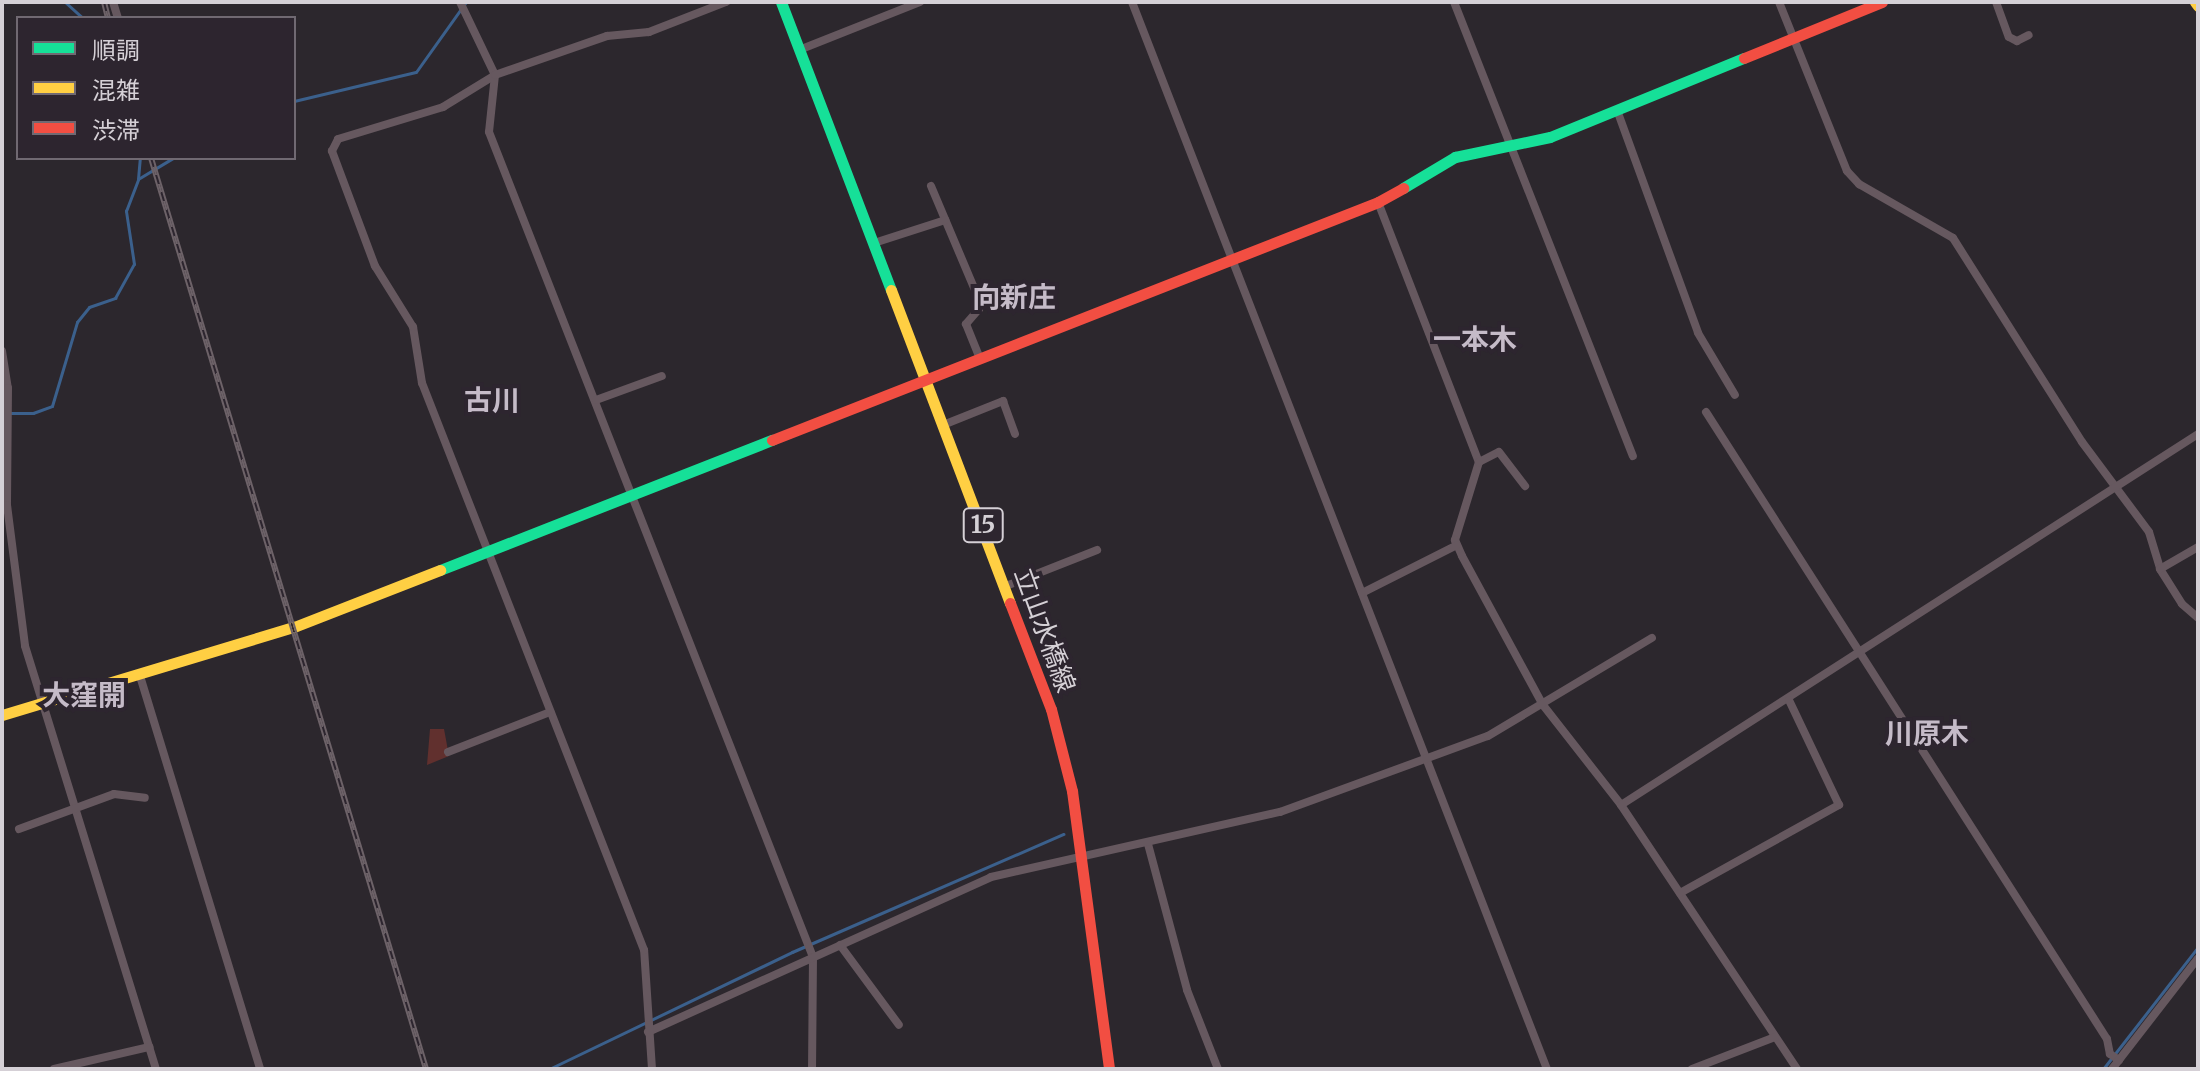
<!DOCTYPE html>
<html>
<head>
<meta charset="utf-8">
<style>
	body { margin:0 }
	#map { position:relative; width:2200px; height:1071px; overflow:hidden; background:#2c272d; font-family:Merriweather,"Noto Sans JP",serif }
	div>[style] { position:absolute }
	.green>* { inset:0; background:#61302e }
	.stream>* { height:3px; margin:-1.5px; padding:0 1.5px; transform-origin:1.5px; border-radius:1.5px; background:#3b608c }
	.street>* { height:8px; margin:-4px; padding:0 4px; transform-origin:4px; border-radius:4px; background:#66585f }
	.fast>* { height:11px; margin:-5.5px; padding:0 5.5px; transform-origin:5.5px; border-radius:5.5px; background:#16e098 }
	.slow>* { height:11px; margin:-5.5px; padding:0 5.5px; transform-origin:5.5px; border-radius:5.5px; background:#ffcf43 }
	.jam>* { height:11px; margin:-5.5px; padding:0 5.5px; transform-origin:5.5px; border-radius:5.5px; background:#f24e42 }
	.rail>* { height:6px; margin-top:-3px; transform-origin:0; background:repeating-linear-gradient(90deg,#2d252f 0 9px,#6d6268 0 18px); box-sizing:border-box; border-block:2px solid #6d6268 }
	span { translate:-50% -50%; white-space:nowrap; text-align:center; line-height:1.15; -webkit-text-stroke:8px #2d252f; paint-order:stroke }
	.shield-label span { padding:2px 6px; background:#2d252f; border:2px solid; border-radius:6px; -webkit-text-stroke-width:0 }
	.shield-label { font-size:24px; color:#d5d0d6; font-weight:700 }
	.street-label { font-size:26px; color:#d5d0d6 }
	.neighbourhood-label { font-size:28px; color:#c5bbc8; font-weight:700 }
	.frame { position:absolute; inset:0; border:4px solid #d5d0d6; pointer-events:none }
	.legend { position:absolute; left:16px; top:16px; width:280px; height:144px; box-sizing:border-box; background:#2d252f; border:2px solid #706972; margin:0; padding:10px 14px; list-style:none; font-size:24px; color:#d5d0d6 }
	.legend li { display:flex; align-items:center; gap:16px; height:40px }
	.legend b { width:40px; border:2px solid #706972 }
</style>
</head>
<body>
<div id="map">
	<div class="green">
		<div style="clip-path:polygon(430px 729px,444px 729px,449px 756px,427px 765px)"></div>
	</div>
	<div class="stream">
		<div style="left:65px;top:2px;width:24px;rotate:42deg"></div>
		<div style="left:294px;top:101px;width:125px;rotate:-13.4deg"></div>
		<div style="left:416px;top:72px;width:86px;rotate:-54.5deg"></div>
		<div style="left:138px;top:179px;width:21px;rotate:-85deg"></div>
		<div style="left:2px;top:413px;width:31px"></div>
		<div style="left:33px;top:413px;width:20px;rotate:-20deg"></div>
		<div style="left:52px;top:406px;width:88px;rotate:-73.4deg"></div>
		<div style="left:77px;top:322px;width:19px;rotate:-51deg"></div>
		<div style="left:89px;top:307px;width:28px;rotate:-19deg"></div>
		<div style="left:115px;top:298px;width:39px;rotate:-61deg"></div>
		<div style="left:134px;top:264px;width:54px;rotate:-98.6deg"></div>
		<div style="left:126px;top:211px;width:34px;rotate:-69deg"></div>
		<div style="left:138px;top:179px;width:41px;rotate:-31deg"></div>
		<div style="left:549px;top:1069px;width:270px;rotate:-25.7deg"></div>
		<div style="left:792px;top:952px;width:296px;rotate:-23.5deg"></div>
		<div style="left:2103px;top:1069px;width:155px;rotate:-52.1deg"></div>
	</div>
	<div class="street">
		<div style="left:113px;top:2px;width:17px;rotate:73deg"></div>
		<div style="left:460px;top:2px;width:81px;rotate:64.4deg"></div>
		<div style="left:495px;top:75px;width:57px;rotate:96deg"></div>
		<div style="left:489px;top:132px;width:886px;rotate:68.56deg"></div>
		<div style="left:813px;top:957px;width:112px;rotate:90.5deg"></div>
		<div style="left:1132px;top:2px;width:1145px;rotate:68.75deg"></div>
		<div style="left:1454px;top:2px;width:488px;rotate:68.5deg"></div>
		<div style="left:1779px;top:2px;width:182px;rotate:68.1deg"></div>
		<div style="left:1847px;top:171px;width:18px;rotate:47deg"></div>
		<div style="left:1859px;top:184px;width:108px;rotate:29.9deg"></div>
		<div style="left:1953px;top:238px;width:241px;rotate:57.7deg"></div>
		<div style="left:2082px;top:442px;width:112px;rotate:53.3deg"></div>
		<div style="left:2149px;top:532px;width:39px;rotate:73deg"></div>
		<div style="left:2160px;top:569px;width:41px;rotate:57.8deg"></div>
		<div style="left:2182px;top:604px;width:21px;rotate:41deg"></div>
		<div style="left:1996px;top:2px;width:37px;rotate:70deg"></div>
		<div style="left:2009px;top:37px;width:9px;rotate:27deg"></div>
		<div style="left:2017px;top:41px;width:13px;rotate:-27deg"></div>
		<div style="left:799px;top:50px;width:130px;rotate:-21.6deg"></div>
		<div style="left:1617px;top:110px;width:237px;rotate:70deg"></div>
		<div style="left:1698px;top:333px;width:72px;rotate:59.2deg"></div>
		<div style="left:931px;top:186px;width:121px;rotate:67.1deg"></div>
		<div style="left:978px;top:297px;width:12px;rotate:85deg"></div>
		<div style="left:979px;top:309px;width:20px;rotate:131deg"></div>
		<div style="left:966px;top:324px;width:38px;rotate:68deg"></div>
		<div style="left:1378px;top:202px;width:279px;rotate:68.8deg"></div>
		<div style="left:1479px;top:462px;width:82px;rotate:107.1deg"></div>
		<div style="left:1455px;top:540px;width:17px;rotate:66deg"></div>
		<div style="left:1462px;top:556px;width:170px;rotate:61.5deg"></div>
		<div style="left:1543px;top:705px;width:127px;rotate:52deg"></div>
		<div style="left:1621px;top:805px;width:317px;rotate:56.3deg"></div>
		<div style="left:874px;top:243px;width:75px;rotate:-17.9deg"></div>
		<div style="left:2px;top:351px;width:37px;rotate:81deg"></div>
		<div style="left:8px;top:388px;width:117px;rotate:90.5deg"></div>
		<div style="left:7px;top:505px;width:142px;rotate:82.7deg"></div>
		<div style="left:25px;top:646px;width:443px;rotate:72.8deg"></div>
		<div style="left:596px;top:400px;width:70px;rotate:-20deg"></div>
		<div style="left:1706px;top:412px;width:744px;rotate:57.4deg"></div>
		<div style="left:2107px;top:1039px;width:15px;rotate:79deg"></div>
		<div style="left:2110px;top:1054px;width:11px;rotate:34deg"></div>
		<div style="left:943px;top:425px;width:65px;rotate:-21.8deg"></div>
		<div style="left:1003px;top:401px;width:35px;rotate:70deg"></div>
		<div style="left:1479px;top:462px;width:22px;rotate:-27deg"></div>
		<div style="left:1499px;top:452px;width:43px;rotate:52.6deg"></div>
		<div style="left:2160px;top:569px;width:44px;rotate:-30.1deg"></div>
		<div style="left:1006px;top:586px;width:98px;rotate:-21.6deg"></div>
		<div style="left:1362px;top:593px;width:106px;rotate:-26.8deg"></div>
		<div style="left:140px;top:676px;width:411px;rotate:73deg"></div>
		<div style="left:448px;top:752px;width:110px;rotate:-21.4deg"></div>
		<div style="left:1621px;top:805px;width:686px;rotate:-32.74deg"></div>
		<div style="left:19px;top:829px;width:101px;rotate:-20.2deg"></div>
		<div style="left:114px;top:794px;width:31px;rotate:7deg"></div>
		<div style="left:1148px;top:844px;width:151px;rotate:75deg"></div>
		<div style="left:1187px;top:990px;width:85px;rotate:68.6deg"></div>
		<div style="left:1680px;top:893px;width:182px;rotate:-29deg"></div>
		<div style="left:1839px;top:805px;width:116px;rotate:-115.5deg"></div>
		<div style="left:840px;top:945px;width:99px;rotate:53.6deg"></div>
		<div style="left:648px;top:1032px;width:376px;rotate:-24.3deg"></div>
		<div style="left:991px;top:877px;width:296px;rotate:-12.7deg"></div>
		<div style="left:1280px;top:812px;width:221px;rotate:-20.1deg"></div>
		<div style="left:1488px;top:736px;width:191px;rotate:-30.9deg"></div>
		<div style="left:54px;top:1069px;width:98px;rotate:-13deg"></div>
		<div style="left:652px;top:1069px;width:119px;rotate:-93.8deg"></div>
		<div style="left:644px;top:950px;width:609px;rotate:-111.38deg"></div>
		<div style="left:422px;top:383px;width:57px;rotate:-99.1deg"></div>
		<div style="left:413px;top:327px;width:72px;rotate:-121.9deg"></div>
		<div style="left:375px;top:266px;width:123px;rotate:-110.5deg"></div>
		<div style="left:332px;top:151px;width:13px;rotate:-63deg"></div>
		<div style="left:338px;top:139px;width:110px;rotate:-16.9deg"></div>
		<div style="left:443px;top:107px;width:61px;rotate:-31.6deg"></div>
		<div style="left:495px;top:75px;width:119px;rotate:-19.2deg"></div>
		<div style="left:607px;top:36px;width:42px;rotate:-5.4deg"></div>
		<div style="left:649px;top:32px;width:83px;rotate:-21.3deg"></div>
		<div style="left:1692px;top:1069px;width:89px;rotate:-21.1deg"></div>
		<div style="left:2112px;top:1069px;width:140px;rotate:-52.2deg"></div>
	</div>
	<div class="fast">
		<div style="left:781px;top:2px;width:308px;rotate:69.1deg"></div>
		<div style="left:1403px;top:188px;width:61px;rotate:-30.8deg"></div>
		<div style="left:1455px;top:157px;width:97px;rotate:-11.9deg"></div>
		<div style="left:1550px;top:137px;width:209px;rotate:-22.2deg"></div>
		<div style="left:440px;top:570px;width:357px;rotate:-21.4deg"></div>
	</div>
	<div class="slow">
		<div style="left:2195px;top:2px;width:5px;rotate:53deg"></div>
		<div style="left:891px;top:290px;width:335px;rotate:69.2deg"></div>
		<div style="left:2px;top:715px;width:305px;rotate:-16.8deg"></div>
		<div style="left:294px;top:627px;width:157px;rotate:-21.3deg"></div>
	</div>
	<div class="jam">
		<div style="left:1744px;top:58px;width:149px;rotate:-22.1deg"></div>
		<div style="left:772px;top:440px;width:651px;rotate:-21.44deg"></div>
		<div style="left:1378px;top:202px;width:29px;rotate:-29deg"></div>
		<div style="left:1010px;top:603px;width:114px;rotate:68.9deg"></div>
		<div style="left:1051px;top:709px;width:85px;rotate:75.6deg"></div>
		<div style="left:1072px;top:791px;width:280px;rotate:82.4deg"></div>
	</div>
	<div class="rail">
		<div style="left:104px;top:2px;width:16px;rotate:76deg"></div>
		<div style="left:151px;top:158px;width:952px;rotate:73.2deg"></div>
	</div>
	<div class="shield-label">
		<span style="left:983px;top:525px">15</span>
	</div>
	<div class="street-label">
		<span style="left:1045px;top:630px;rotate:70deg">立山水橋線</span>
	</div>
	<div class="neighbourhood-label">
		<span style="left:1014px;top:297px">向新庄</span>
		<span style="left:1475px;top:339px">一本木</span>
		<span style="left:492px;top:400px">古川</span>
		<span style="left:84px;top:695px">大窪開</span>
		<span style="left:1927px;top:733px">川原木</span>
	</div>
	<div class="frame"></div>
	<ul class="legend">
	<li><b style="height:10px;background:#16e098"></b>順調</li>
	<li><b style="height:10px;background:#ffcf43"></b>混雑</li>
	<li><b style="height:10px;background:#f24e42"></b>渋滞</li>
	</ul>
</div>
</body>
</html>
